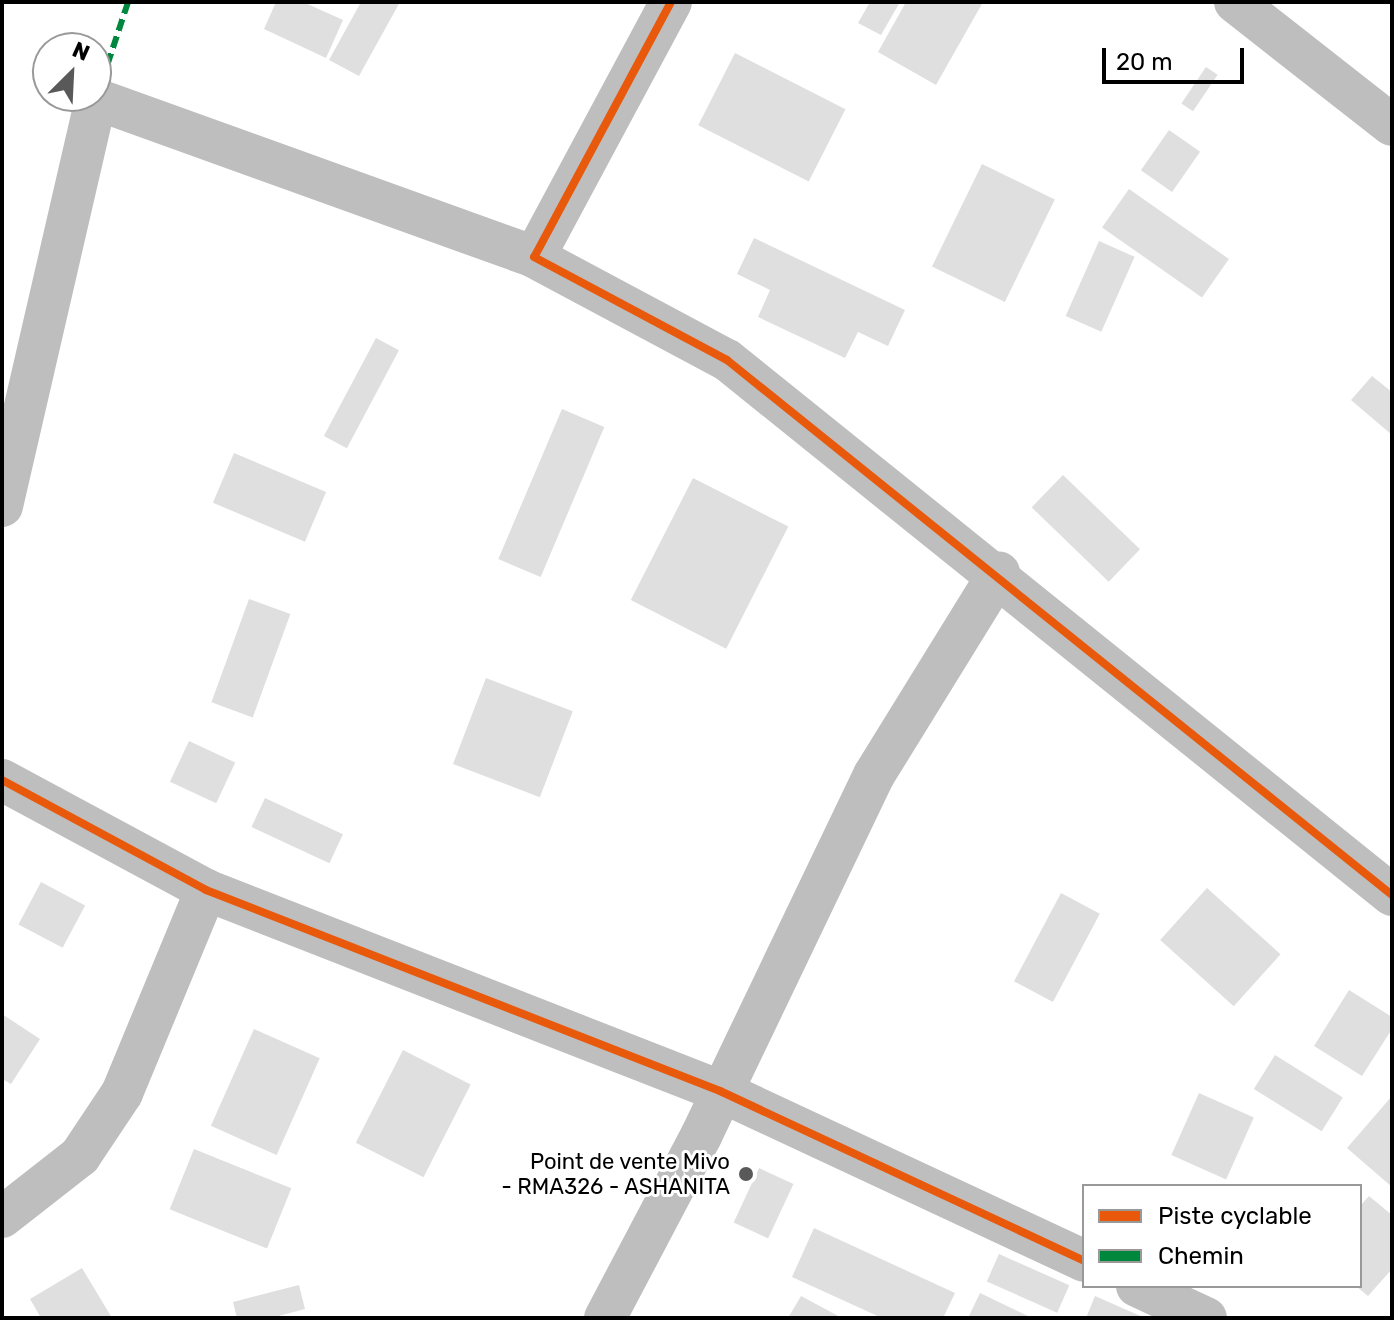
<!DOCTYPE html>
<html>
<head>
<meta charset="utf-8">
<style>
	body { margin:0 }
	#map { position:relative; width:1394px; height:1320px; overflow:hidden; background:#fff; font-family:Rubik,sans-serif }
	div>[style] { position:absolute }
	.building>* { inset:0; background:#dfdfdf; transform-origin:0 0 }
	.street>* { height:42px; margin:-21px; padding:0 21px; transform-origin:21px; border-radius:21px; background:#bebebe }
	.quiet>* { height:6px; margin-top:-3px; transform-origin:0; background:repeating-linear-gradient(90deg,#00873e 0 12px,transparent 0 18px) }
	.cycleway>* { height:8px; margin:-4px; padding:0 4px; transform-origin:4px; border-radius:4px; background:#e8590c }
	.dots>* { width:22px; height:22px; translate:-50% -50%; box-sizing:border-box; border:4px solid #fff; border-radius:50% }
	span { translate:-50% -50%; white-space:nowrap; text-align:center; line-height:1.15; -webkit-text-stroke:6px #fff; paint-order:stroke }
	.poi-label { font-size:22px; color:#000 }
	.right { translate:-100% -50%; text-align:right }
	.frame { position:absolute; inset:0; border:4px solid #000; pointer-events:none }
	.legend { position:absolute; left:1082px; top:1184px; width:280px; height:104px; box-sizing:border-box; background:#fff; border:2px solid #999; margin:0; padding:10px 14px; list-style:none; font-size:24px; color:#000 }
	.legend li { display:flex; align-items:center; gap:16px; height:40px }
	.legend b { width:40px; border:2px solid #999 }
	.north { position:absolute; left:32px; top:32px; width:80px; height:80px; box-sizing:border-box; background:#fff; border:2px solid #999; border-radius:50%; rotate:24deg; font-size:22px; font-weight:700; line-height:32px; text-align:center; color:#000 }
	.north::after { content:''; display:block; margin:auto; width:28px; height:36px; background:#595959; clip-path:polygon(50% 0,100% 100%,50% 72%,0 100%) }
	.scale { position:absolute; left:1102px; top:48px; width:142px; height:36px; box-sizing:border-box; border:4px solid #000; border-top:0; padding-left:10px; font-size:24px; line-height:28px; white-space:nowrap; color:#000; -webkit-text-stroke:6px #fff; paint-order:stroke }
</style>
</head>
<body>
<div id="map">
	<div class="building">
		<div style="clip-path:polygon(276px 2px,303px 2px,343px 20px,326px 58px,264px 29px)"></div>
		<div style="clip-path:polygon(361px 2px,400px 2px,359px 76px,329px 60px)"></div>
		<div style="clip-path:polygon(870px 2px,900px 2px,881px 35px,858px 23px)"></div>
		<div style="clip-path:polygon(906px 2px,983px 2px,936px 85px,878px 52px)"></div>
		<div style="left:735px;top:53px;width:124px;height:81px;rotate:27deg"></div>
		<div style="left:1206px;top:67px;width:14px;height:44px;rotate:34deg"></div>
		<div style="left:1169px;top:130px;width:38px;height:49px;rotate:35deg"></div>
		<div style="left:982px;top:164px;width:81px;height:114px;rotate:26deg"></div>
		<div style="left:1129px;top:189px;width:122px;height:47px;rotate:35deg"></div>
		<div style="clip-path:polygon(754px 238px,905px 310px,888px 346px,858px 332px,845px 358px,758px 317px,770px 290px,737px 274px)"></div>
		<div style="left:1099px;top:241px;width:39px;height:82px;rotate:24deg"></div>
		<div style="left:376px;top:338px;width:26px;height:111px;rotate:28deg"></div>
		<div style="clip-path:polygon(1372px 376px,1392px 392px,1392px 435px,1351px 400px)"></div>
		<div style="left:562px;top:409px;width:46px;height:163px;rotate:23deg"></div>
		<div style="left:234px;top:453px;width:100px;height:54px;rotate:23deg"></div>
		<div style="left:1063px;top:475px;width:107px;height:45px;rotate:44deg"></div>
		<div style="left:693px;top:478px;width:107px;height:137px;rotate:27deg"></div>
		<div style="left:249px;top:599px;width:44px;height:110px;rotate:20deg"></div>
		<div style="left:486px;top:678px;width:93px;height:92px;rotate:21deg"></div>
		<div style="left:189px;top:741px;width:51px;height:45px;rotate:25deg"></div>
		<div style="left:265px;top:798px;width:86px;height:32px;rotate:25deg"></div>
		<div style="left:41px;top:882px;width:50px;height:48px;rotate:28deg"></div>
		<div style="left:1207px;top:888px;width:99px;height:70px;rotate:42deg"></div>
		<div style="left:1061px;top:893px;width:44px;height:100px;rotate:28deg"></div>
		<div style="clip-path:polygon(1349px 990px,1392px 1017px,1392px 1029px,1362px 1076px,1314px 1046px)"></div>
		<div style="clip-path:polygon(2px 1014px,40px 1039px,11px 1084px,2px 1079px)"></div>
		<div style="left:254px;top:1029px;width:72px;height:106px;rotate:24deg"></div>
		<div style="left:403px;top:1050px;width:76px;height:104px;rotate:27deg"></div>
		<div style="left:1275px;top:1055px;width:80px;height:40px;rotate:32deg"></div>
		<div style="left:1199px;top:1093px;width:60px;height:68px;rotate:24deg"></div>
		<div style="clip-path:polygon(1392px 1096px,1392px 1187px,1347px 1148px)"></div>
		<div style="left:194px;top:1149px;width:105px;height:65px;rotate:22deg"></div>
		<div style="left:759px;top:1168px;width:38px;height:60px;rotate:25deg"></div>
		<div style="clip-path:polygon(1369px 1196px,1392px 1215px,1392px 1269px,1368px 1296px,1356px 1286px,1360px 1286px,1360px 1206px)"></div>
		<div style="clip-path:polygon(814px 1228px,955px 1293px,943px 1318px,882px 1318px,792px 1277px)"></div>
		<div style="left:999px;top:1254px;width:77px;height:30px;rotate:24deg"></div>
		<div style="clip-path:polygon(82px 1268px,112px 1318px,41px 1318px,30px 1299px)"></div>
		<div style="clip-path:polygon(299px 1285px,305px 1309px,271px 1318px,237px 1318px,233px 1302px)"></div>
		<div style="clip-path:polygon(980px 1293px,1032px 1318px,968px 1318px)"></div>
		<div style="clip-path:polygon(801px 1296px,842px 1318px,788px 1318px)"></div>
		<div style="clip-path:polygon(1095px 1296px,1145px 1318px,1086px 1318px)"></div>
	</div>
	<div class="street">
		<div style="left:671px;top:2px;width:289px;rotate:118.2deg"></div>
		<div style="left:534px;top:257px;width:219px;rotate:28.1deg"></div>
		<div style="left:727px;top:360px;width:853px;rotate:38.82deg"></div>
		<div style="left:1235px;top:2px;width:199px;rotate:38.1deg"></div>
		<div style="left:2px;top:506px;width:418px;rotate:-77deg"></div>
		<div style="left:96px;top:99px;width:466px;rotate:19.8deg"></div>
		<div style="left:2px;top:780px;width:232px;rotate:28.3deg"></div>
		<div style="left:206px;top:890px;width:552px;rotate:21.36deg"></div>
		<div style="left:720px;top:1091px;width:402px;rotate:25deg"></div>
		<div style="left:2px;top:1217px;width:99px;rotate:-38deg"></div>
		<div style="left:80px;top:1156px;width:76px;rotate:-56.3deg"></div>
		<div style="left:122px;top:1093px;width:220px;rotate:-67.5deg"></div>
		<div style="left:1137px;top:1286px;width:76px;rotate:24.9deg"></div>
		<div style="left:605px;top:1318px;width:206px;rotate:-62.2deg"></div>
		<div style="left:701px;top:1136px;width:400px;rotate:-64.4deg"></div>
		<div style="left:874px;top:775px;width:238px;rotate:-58.3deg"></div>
	</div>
	<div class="quiet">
		<div style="left:96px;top:99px;width:102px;rotate:-71.7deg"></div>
	</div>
	<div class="cycleway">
		<div style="left:671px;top:2px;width:289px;rotate:118.2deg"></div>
		<div style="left:534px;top:257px;width:219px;rotate:28.1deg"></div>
		<div style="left:727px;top:360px;width:853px;rotate:38.82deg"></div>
		<div style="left:2px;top:780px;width:232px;rotate:28.3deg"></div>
		<div style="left:206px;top:890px;width:552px;rotate:21.36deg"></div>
		<div style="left:720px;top:1091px;width:402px;rotate:25deg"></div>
	</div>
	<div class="dots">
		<div style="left:746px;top:1174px;background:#595959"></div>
	</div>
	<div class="poi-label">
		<span class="right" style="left:730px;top:1174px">Point de vente Mivo<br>- RMA326 - ASHANITA</span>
	</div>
	<div class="frame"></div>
	<ul class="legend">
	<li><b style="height:10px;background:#e8590c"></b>Piste cyclable</li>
	<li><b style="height:10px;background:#00873e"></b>Chemin</li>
	</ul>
	<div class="north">N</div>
	<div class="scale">20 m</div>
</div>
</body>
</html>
